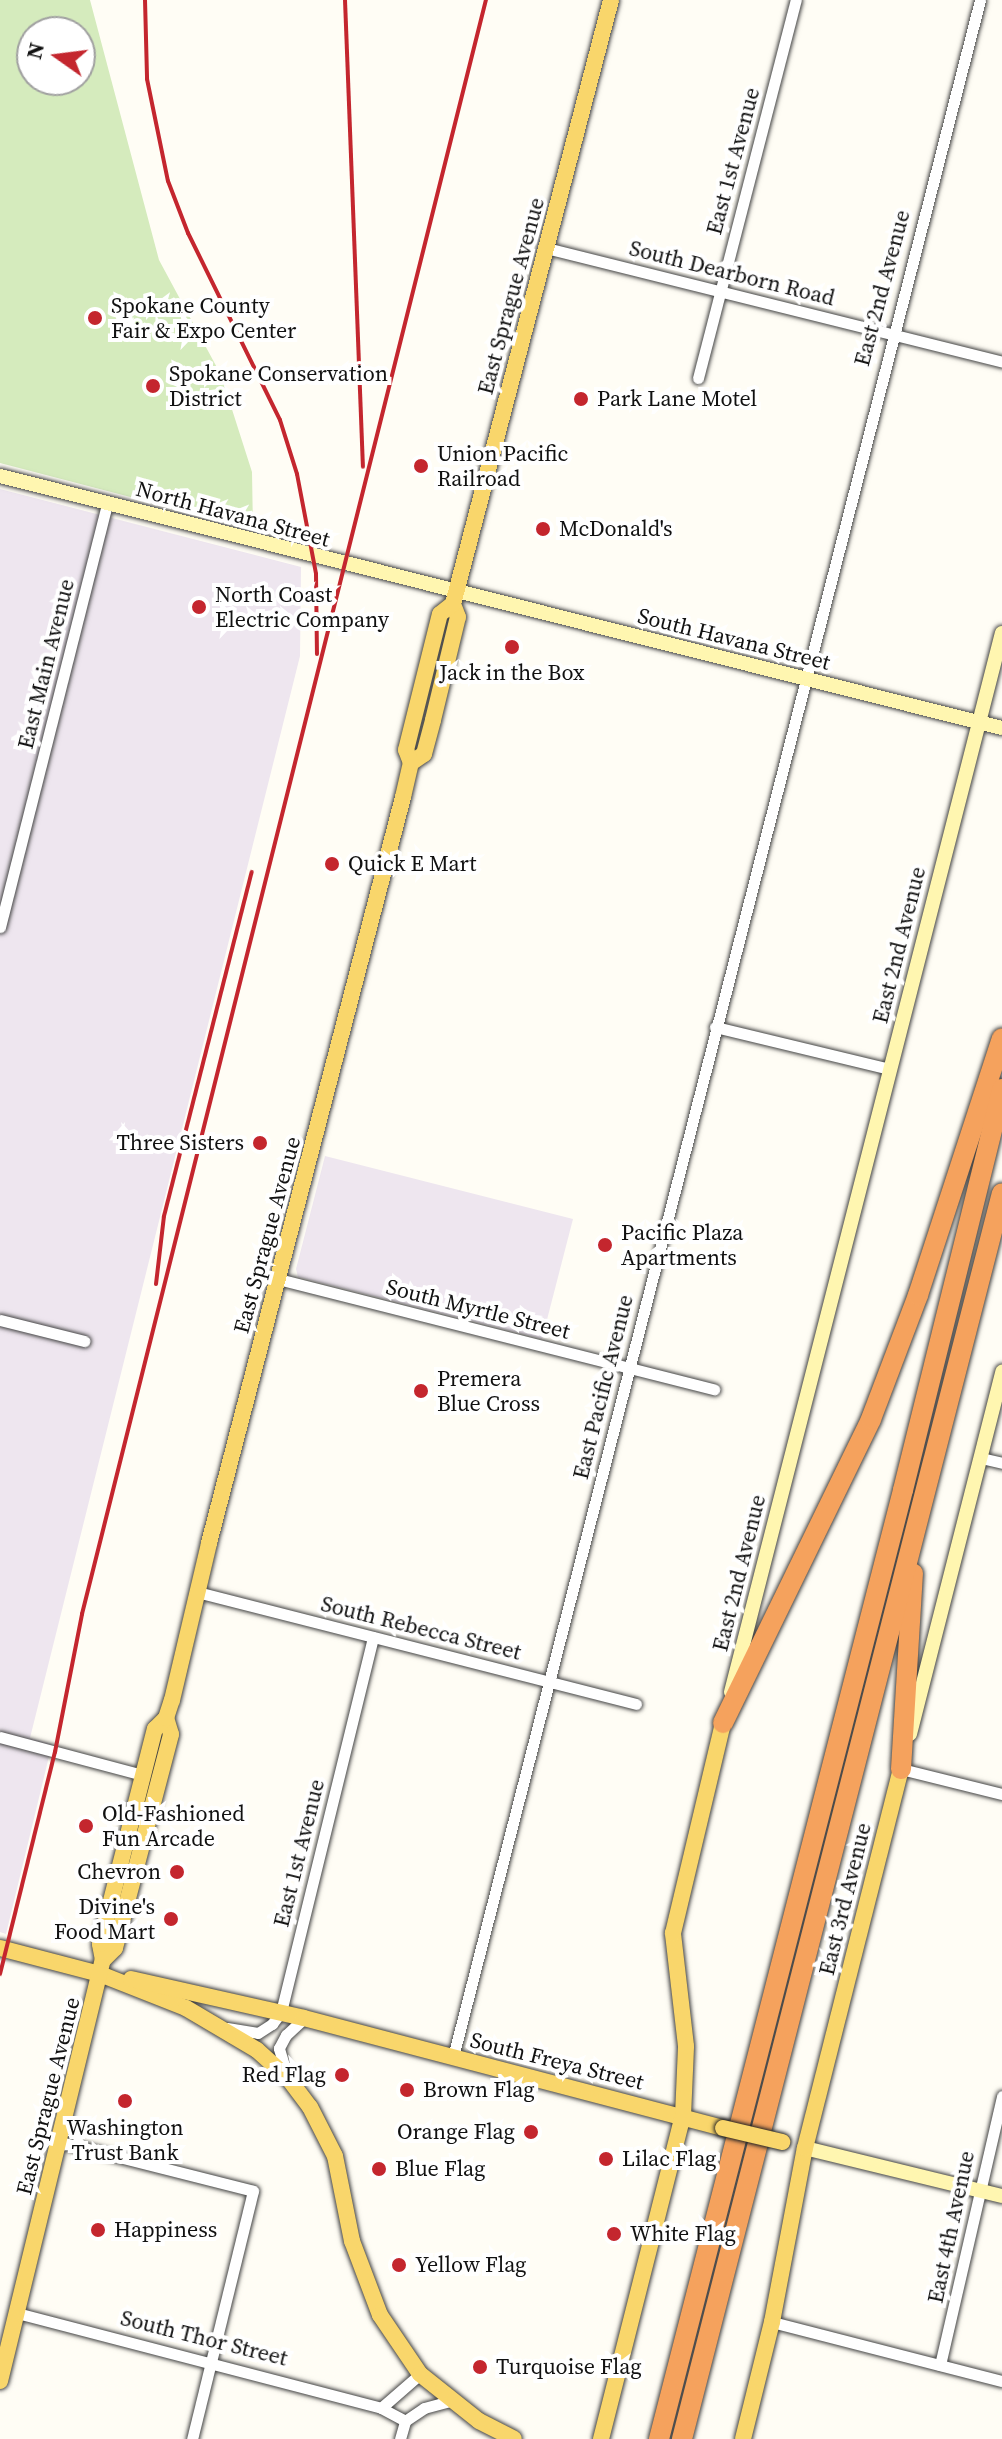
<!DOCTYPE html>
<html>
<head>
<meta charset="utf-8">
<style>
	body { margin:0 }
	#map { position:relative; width:1002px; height:2439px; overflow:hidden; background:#fffdf5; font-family:"Source Serif 4",serif }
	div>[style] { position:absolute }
	.industrial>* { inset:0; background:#eee6ef }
	.green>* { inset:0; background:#d5ebbd }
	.roads { filter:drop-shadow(0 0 2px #444) drop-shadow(0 0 2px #444) }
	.street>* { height:11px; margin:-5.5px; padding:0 5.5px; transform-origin:5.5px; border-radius:5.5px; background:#fff }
	.secondary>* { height:14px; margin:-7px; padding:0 7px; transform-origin:7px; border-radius:7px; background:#fff6b0 }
	.primary>* { height:16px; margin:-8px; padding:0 8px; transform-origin:8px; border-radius:8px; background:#f9d66b }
	.highway>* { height:20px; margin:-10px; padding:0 10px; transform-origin:10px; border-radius:10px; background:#f5a25d }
	.rail>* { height:4px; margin:-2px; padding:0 2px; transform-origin:2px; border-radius:2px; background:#c4262e }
	.bridges { filter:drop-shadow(0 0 2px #222) drop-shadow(0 0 2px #222) }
	.primary-bridge>* { height:16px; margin:-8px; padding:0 8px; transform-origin:8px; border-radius:8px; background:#f9d66b }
	.dots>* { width:22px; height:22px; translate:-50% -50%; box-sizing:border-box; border:4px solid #fff; border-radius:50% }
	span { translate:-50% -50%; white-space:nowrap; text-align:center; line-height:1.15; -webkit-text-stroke:8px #fff; paint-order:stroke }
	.street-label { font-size:22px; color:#111 }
	.poi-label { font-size:22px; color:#111 }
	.left { translate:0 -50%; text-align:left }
	.right { translate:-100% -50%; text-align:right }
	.north { position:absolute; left:16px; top:16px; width:80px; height:80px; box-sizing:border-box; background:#fff; border:2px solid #a0a0a0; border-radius:50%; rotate:284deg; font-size:22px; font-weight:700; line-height:32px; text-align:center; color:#111 }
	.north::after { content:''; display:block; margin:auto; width:28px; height:36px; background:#c4262e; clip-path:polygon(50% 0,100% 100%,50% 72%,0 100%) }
</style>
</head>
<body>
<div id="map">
	<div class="industrial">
		<div style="clip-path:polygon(0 489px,301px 567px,300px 656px,30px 1738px,52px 1744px,6px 1934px,0 1932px)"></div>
		<div style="clip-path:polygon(325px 1156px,573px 1219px,542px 1339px,298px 1277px,296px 1269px)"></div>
	</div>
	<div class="green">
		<div style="clip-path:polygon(evenodd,0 0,90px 0,159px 260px,221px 375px,252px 472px,253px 529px,0 463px,0 0,32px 32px,80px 32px,80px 80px,32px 80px,32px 32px)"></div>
	</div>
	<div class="roads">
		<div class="street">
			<div style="left:546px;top:248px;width:470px;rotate:14deg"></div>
			<div style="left:698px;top:378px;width:390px;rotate:-75.5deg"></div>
			<div style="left:0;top:927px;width:436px;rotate:-75.8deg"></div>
			<div style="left:715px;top:1027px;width:180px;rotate:13.5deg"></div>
			<div style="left:278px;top:1279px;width:450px;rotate:14.2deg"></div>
			<div style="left:0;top:1320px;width:87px;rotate:14deg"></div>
			<div style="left:981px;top:1458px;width:22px;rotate:13deg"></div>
			<div style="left:197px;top:1592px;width:453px;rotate:14.3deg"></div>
			<div style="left:0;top:1737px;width:148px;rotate:14.9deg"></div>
			<div style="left:901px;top:1769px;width:104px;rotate:13.9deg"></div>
			<div style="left:227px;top:2028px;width:31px;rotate:9deg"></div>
			<div style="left:258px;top:2033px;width:17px;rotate:-33deg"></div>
			<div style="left:272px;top:2024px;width:15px;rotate:-53deg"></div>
			<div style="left:281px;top:2012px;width:386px;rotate:-76.2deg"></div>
			<div style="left:453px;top:2057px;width:2123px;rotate:-75.63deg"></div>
			<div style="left:287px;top:2075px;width:28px;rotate:-107deg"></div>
			<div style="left:279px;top:2048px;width:15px;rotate:-62deg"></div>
			<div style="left:286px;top:2035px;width:25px;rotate:-43deg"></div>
			<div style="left:60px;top:2142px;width:199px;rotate:14.2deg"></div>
			<div style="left:253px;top:2191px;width:255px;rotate:103.8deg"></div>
			<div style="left:17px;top:2313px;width:376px;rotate:14.6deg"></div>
			<div style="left:381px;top:2408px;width:27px;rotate:28deg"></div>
			<div style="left:772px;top:2322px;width:237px;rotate:14.4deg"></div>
			<div style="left:940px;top:2365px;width:276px;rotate:-77deg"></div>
			<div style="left:381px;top:2408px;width:52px;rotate:-41.1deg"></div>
			<div style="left:405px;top:2421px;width:23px;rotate:-34deg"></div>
			<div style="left:424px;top:2408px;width:28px;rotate:-15deg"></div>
			<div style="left:400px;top:2439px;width:19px;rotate:-74deg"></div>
		</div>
		<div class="secondary">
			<div style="left:0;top:476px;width:1033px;rotate:14.12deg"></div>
			<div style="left:731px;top:1692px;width:1093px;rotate:-75.65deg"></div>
			<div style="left:910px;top:1734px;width:374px;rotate:-75.7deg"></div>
			<div style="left:805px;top:2148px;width:203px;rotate:13.7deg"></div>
		</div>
		<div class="primary">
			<div style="left:411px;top:763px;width:16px;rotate:-35deg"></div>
			<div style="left:424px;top:754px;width:35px;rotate:-75deg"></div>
			<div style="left:433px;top:720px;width:106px;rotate:-76.4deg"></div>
			<div style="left:458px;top:617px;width:14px;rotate:-111deg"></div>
			<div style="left:0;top:1948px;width:103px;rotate:14.6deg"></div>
			<div style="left:100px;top:1974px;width:92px;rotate:21.6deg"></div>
			<div style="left:186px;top:2008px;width:82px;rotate:30.6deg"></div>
			<div style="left:257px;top:2050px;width:42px;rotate:42.1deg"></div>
			<div style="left:288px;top:2078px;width:36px;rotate:53deg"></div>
			<div style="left:310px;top:2107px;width:55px;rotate:63deg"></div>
			<div style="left:335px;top:2156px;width:87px;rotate:78.7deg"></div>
			<div style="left:352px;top:2241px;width:79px;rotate:69.3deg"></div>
			<div style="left:380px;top:2315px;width:71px;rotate:55.9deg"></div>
			<div style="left:420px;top:2374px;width:75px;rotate:38.5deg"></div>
			<div style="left:479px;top:2421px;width:39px;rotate:27deg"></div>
			<div style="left:103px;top:1960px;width:17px;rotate:-45deg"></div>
			<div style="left:115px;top:1948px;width:221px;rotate:-75.3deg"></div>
			<div style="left:171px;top:1734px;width:17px;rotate:-107deg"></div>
			<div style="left:131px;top:1979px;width:177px;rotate:12.7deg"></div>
			<div style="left:304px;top:2018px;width:433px;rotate:14.7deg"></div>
			<div style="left:0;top:2381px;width:433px;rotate:-76.3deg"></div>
			<div style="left:103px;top:1960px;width:16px;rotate:-101deg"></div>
			<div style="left:100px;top:1944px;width:222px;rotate:-75.7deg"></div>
			<div style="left:155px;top:1729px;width:16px;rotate:-45deg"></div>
			<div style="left:166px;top:1718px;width:19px;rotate:-72deg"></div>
			<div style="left:172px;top:1700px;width:161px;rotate:-76.7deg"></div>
			<div style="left:209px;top:1543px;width:771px;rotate:-75.42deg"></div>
			<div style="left:403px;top:797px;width:35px;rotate:-77deg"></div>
			<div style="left:411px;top:763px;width:14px;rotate:-111deg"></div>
			<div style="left:406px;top:750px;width:140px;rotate:-76deg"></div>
			<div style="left:440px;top:614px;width:16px;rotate:-38deg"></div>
			<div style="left:453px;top:604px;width:624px;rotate:-75.34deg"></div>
			<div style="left:601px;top:2439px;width:333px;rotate:-75.8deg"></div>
			<div style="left:683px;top:2116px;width:70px;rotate:-87.5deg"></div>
			<div style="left:686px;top:2046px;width:114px;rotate:-96.6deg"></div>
			<div style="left:673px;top:1933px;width:216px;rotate:-76.6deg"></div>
			<div style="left:743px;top:2439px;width:121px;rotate:-76.1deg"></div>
			<div style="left:772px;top:2322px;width:177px;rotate:-79.3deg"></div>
			<div style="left:805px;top:2148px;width:391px;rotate:-75.8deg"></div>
		</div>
		<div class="highway">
			<div style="left:723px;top:1723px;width:338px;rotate:-64deg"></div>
			<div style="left:871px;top:1419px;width:133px;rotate:-69.2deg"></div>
			<div style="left:918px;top:1295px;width:270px;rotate:-71.9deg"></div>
			<div style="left:901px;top:1769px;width:196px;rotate:-86.5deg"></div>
			<div style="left:659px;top:2439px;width:980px;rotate:-75.58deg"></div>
			<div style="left:903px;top:1490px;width:413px;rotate:-76.1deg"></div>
			<div style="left:682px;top:2439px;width:1286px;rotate:-75.6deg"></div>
		</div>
	</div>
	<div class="rail">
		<div style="left:145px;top:0;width:79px;rotate:88.5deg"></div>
		<div style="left:147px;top:79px;width:104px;rotate:78.4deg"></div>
		<div style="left:168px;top:181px;width:56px;rotate:69deg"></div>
		<div style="left:188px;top:233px;width:208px;rotate:63.8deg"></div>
		<div style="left:280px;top:420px;width:57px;rotate:72.5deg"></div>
		<div style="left:297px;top:474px;width:102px;rotate:79.2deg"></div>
		<div style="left:316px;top:574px;width:80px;rotate:89.3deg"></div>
		<div style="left:345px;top:0;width:467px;rotate:87.8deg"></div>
		<div style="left:156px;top:1284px;width:68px;rotate:-83.3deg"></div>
		<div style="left:164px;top:1216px;width:355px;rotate:-75.7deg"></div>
		<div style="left:0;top:1974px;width:229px;rotate:-76.1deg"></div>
		<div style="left:55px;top:1752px;width:141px;rotate:-78.9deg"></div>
		<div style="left:82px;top:1614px;width:1664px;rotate:-75.95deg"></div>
	</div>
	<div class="bridges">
		<div class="primary-bridge">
			<div style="left:723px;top:2128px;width:61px;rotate:13.3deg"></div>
		</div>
	</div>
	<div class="dots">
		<div style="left:95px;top:318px;background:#c4262e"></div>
		<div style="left:153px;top:386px;background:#c4262e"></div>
		<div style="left:581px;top:399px;background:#c4262e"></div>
		<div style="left:421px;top:466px;background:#c4262e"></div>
		<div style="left:543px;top:529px;background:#c4262e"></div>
		<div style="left:199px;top:607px;background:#c4262e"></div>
		<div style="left:512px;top:647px;background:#c4262e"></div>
		<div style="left:332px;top:864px;background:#c4262e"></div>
		<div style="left:260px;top:1143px;background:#c4262e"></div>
		<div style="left:605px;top:1245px;background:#c4262e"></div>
		<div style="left:421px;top:1391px;background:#c4262e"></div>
		<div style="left:86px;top:1826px;background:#c4262e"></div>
		<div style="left:177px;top:1872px;background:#c4262e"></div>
		<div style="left:171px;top:1919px;background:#c4262e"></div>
		<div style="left:342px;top:2075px;background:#c4262e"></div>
		<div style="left:407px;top:2090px;background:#c4262e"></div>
		<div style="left:125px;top:2101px;background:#c4262e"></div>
		<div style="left:531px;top:2132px;background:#c4262e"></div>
		<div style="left:606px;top:2159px;background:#c4262e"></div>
		<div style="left:379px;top:2169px;background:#c4262e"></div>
		<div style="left:98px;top:2230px;background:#c4262e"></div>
		<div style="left:614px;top:2234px;background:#c4262e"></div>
		<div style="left:399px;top:2265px;background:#c4262e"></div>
		<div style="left:480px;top:2367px;background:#c4262e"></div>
	</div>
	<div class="street-label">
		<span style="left:733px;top:161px;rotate:-75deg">East 1st Avenue</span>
		<span style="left:732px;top:273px;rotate:14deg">South Dearborn Road</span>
		<span style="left:882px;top:288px;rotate:-75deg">East 2nd Avenue</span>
		<span style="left:511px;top:296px;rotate:-75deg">East Sprague Avenue</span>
		<span style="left:233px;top:514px;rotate:15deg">North Havana Street</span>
		<span style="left:734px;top:639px;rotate:14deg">South Havana Street</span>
		<span style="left:46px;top:664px;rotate:-76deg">East Main Avenue</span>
		<span style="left:899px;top:945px;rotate:-76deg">East 2nd Avenue</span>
		<span style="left:267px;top:1235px;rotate:-75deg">East Sprague Avenue</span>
		<span style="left:478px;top:1309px;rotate:14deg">South Myrtle Street</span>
		<span style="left:603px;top:1387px;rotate:-76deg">East Pacific Avenue</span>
		<span style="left:739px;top:1573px;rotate:-76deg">East 2nd Avenue</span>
		<span style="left:421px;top:1628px;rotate:14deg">South Rebecca Street</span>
		<span style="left:299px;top:1853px;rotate:-76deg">East 1st Avenue</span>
		<span style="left:845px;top:1899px;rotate:-76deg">East 3rd Avenue</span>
		<span style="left:557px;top:2061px;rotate:14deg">South Freya Street</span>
		<span style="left:48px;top:2096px;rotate:-76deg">East Sprague Avenue</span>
		<span style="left:951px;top:2227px;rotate:-78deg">East 4th Avenue</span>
		<span style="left:204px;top:2338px;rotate:14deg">South Thor Street</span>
	</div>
	<div class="poi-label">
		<span class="left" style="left:111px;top:318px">Spokane County<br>Fair &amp; Expo Center</span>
		<span class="left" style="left:169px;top:386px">Spokane Conservation<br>District</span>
		<span class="left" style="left:597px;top:399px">Park Lane Motel</span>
		<span class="left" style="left:437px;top:466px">Union Pacific<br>Railroad</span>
		<span class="left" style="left:559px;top:529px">McDonald's</span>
		<span class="left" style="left:215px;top:607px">North Coast<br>Electric Company</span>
		<span style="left:512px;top:673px">Jack in the Box</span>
		<span class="left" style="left:348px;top:864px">Quick E Mart</span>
		<span class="right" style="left:244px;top:1143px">Three Sisters</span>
		<span class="left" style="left:621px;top:1245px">Pacific Plaza<br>Apartments</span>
		<span class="left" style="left:437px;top:1391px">Premera<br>Blue Cross</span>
		<span class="left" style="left:102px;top:1826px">Old-Fashioned<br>Fun Arcade</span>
		<span class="right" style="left:161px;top:1872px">Chevron</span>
		<span class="right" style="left:155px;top:1919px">Divine's<br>Food Mart</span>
		<span class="right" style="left:326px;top:2075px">Red Flag</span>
		<span class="left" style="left:423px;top:2090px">Brown Flag</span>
		<span style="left:125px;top:2140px">Washington<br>Trust Bank</span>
		<span class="right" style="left:515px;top:2132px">Orange Flag</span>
		<span class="left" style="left:622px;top:2159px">Lilac Flag</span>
		<span class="left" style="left:395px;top:2169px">Blue Flag</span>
		<span class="left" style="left:114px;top:2230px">Happiness</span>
		<span class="left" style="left:630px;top:2234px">White Flag</span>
		<span class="left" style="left:415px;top:2265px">Yellow Flag</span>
		<span class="left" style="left:496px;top:2367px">Turquoise Flag</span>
	</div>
	<div class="north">N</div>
</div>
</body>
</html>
